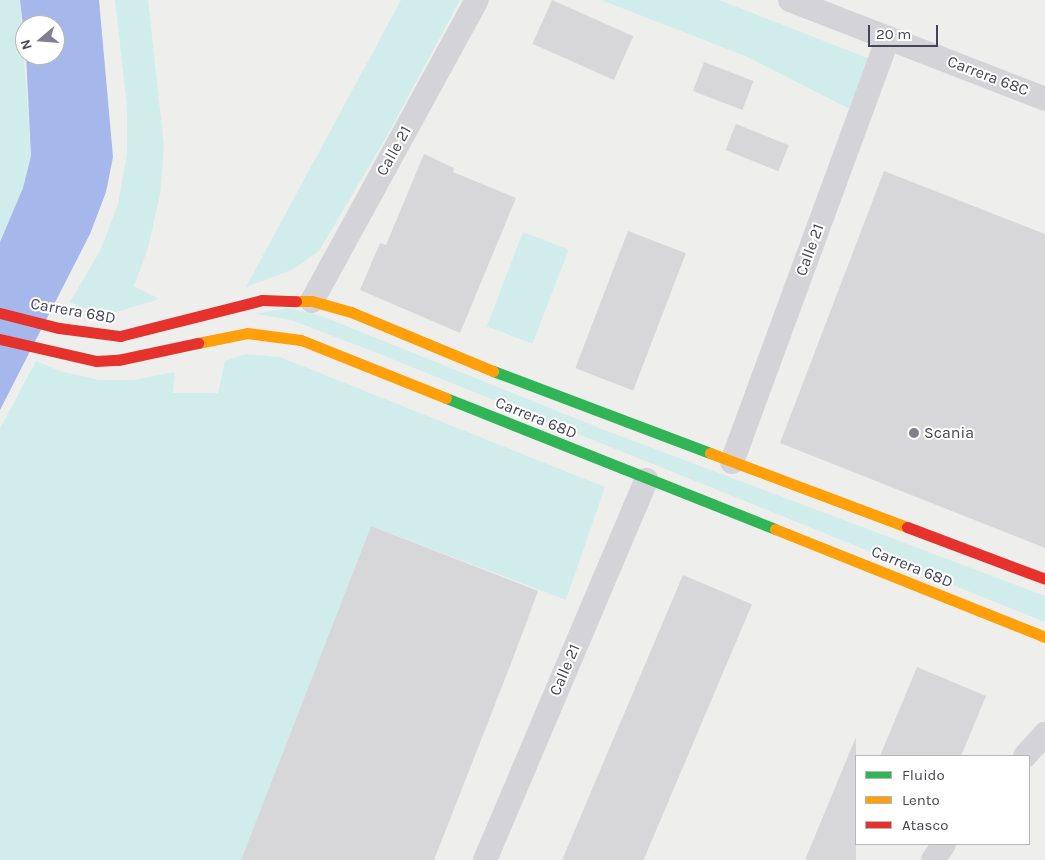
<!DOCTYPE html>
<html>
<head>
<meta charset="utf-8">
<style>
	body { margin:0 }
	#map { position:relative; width:1045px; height:860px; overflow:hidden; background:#eeeeed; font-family:Karla,sans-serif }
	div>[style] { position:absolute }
	.green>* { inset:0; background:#d1edeb; transform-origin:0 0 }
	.water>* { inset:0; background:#a6b7eb }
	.building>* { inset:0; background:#d7d7d9; transform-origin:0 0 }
	.street>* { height:24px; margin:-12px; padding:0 12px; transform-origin:12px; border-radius:12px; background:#d4d4d8 }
	.fast>* { height:11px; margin:-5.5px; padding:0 5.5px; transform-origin:5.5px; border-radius:5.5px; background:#30b455 }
	.slow>* { height:11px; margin:-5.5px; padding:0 5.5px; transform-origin:5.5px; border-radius:5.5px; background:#ff9f0a }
	.jam>* { height:11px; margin:-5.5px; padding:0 5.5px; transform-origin:5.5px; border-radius:5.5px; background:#e5322d }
	.dots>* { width:14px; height:14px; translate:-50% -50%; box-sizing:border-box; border:2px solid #fff; border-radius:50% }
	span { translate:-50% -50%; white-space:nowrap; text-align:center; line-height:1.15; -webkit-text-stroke:4px #fff; paint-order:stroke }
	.street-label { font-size:16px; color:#454559 }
	.poi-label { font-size:16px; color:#454559 }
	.left { translate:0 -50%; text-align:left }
	.legend { position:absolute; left:855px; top:755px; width:175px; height:90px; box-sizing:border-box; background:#fff; border:1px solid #b5b5bd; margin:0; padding:6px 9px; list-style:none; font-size:15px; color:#454559 }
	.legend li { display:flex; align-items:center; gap:10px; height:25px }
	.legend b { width:25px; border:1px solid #b5b5bd }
	.north { position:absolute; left:15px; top:15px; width:50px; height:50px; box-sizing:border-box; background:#fff; border:1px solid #b5b5bd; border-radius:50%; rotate:252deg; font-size:14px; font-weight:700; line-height:20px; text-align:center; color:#454559 }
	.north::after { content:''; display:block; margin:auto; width:18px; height:22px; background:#80808d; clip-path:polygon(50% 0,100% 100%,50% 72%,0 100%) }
	.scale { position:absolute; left:868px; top:25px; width:70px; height:22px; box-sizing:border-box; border:2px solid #454559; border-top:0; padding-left:6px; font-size:15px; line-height:18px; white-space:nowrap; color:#454559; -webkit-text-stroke:4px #fff; paint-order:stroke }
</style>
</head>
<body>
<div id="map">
	<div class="green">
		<div style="clip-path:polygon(0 0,20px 0,31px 156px,23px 188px,0 242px)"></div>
		<div style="clip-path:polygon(115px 0,148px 0,164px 146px,160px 194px,148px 248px,134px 286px,160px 299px,103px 316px,70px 302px,100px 251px,118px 204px,127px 154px,127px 107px)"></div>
		<div style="clip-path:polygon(401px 0,460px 0,388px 134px,319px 251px,292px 270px,246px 287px)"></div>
		<div style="clip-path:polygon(601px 0,719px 0,870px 59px,852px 110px,745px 56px)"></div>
		<div style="left:523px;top:232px;width:49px;height:101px;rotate:21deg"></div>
		<div style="clip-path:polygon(288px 308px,319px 315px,602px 429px,1045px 596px,1045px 622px,367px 349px,291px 320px,256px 314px)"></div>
		<div style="clip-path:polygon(245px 354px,280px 357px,605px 487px,566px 600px,371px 526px,241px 860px,0 860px,0 428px,36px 361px,63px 372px,99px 380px,133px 380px,175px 372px,173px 393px,218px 393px,225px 361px)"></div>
	</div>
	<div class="water">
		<div style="clip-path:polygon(20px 0,99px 0,113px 157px,106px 192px,90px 234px,0 410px,0 242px,23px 188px,31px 156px,26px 55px,55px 55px,55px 25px,25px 25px,25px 45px)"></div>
	</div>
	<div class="building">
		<div style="left:552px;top:0;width:89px;height:48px;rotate:24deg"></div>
		<div style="left:704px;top:62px;width:53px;height:31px;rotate:21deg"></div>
		<div style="left:736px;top:124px;width:57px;height:28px;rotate:22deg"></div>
		<div style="clip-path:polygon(424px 154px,454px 168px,453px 172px,516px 198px,460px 333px,360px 290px,380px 243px,386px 245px)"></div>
		<div style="clip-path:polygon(884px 171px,1045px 234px,1045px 548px,780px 443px)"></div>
		<div style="left:628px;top:231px;width:62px;height:147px;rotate:21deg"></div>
		<div style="clip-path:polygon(371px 526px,538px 591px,512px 661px,434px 860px,241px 860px)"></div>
		<div style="left:683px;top:575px;width:75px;height:309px;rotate:23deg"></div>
		<div style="clip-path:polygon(917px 667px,986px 696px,961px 756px,880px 756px)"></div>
		<div style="clip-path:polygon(856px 737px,856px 860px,805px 860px)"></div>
	</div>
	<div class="street">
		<div style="left:790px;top:0;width:274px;rotate:21.2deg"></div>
		<div style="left:312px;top:301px;width:343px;rotate:-61.3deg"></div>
		<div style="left:732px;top:462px;width:452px;rotate:-69.8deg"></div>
		<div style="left:1025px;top:756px;width:30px;rotate:-48deg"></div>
		<div style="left:485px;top:860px;width:413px;rotate:-67deg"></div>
		<div style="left:933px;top:860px;width:19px;rotate:-55deg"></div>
	</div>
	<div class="fast">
		<div style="left:493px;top:371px;width:232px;rotate:20.7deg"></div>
		<div style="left:446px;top:398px;width:354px;rotate:21.7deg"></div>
	</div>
	<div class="slow">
		<div style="left:296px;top:301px;width:16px"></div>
		<div style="left:312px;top:301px;width:41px;rotate:15.8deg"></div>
		<div style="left:351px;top:312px;width:154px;rotate:22.6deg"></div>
		<div style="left:198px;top:343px;width:50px;rotate:-11.5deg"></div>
		<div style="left:247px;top:333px;width:54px;rotate:7.4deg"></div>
		<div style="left:301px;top:340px;width:156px;rotate:21.8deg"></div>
		<div style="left:710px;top:453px;width:210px;rotate:20.6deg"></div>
		<div style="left:775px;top:529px;width:291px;rotate:21.8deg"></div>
	</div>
	<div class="jam">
		<div style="left:0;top:313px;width:61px;rotate:14.3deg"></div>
		<div style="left:59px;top:328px;width:62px;rotate:7.5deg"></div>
		<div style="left:120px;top:336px;width:146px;rotate:-14.2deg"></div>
		<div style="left:262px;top:300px;width:34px;rotate:2deg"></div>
		<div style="left:0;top:339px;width:98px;rotate:12.9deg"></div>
		<div style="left:96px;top:361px;width:22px;rotate:-3deg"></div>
		<div style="left:118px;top:360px;width:82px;rotate:-12deg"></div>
		<div style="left:907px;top:527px;width:147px;rotate:20.6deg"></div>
	</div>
	<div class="dots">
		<div style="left:914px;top:433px;background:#80808d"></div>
	</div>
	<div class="street-label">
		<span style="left:988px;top:76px;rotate:21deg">Carrera 68C</span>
		<span style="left:394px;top:151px;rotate:-61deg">Calle 21</span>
		<span style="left:810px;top:250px;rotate:-70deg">Calle 21</span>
		<span style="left:73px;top:311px;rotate:10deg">Carrera 68D</span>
		<span style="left:536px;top:418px;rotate:22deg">Carrera 68D</span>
		<span style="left:912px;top:567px;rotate:22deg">Carrera 68D</span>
		<span style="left:565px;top:670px;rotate:-67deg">Calle 21</span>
	</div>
	<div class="poi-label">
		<span class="left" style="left:924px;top:433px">Scania</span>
	</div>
	<ul class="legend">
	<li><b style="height:6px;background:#30b455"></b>Fluido</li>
	<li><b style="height:6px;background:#ff9f0a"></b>Lento</li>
	<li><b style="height:6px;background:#e5322d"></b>Atasco</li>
	</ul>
	<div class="north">N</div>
	<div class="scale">20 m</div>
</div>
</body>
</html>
